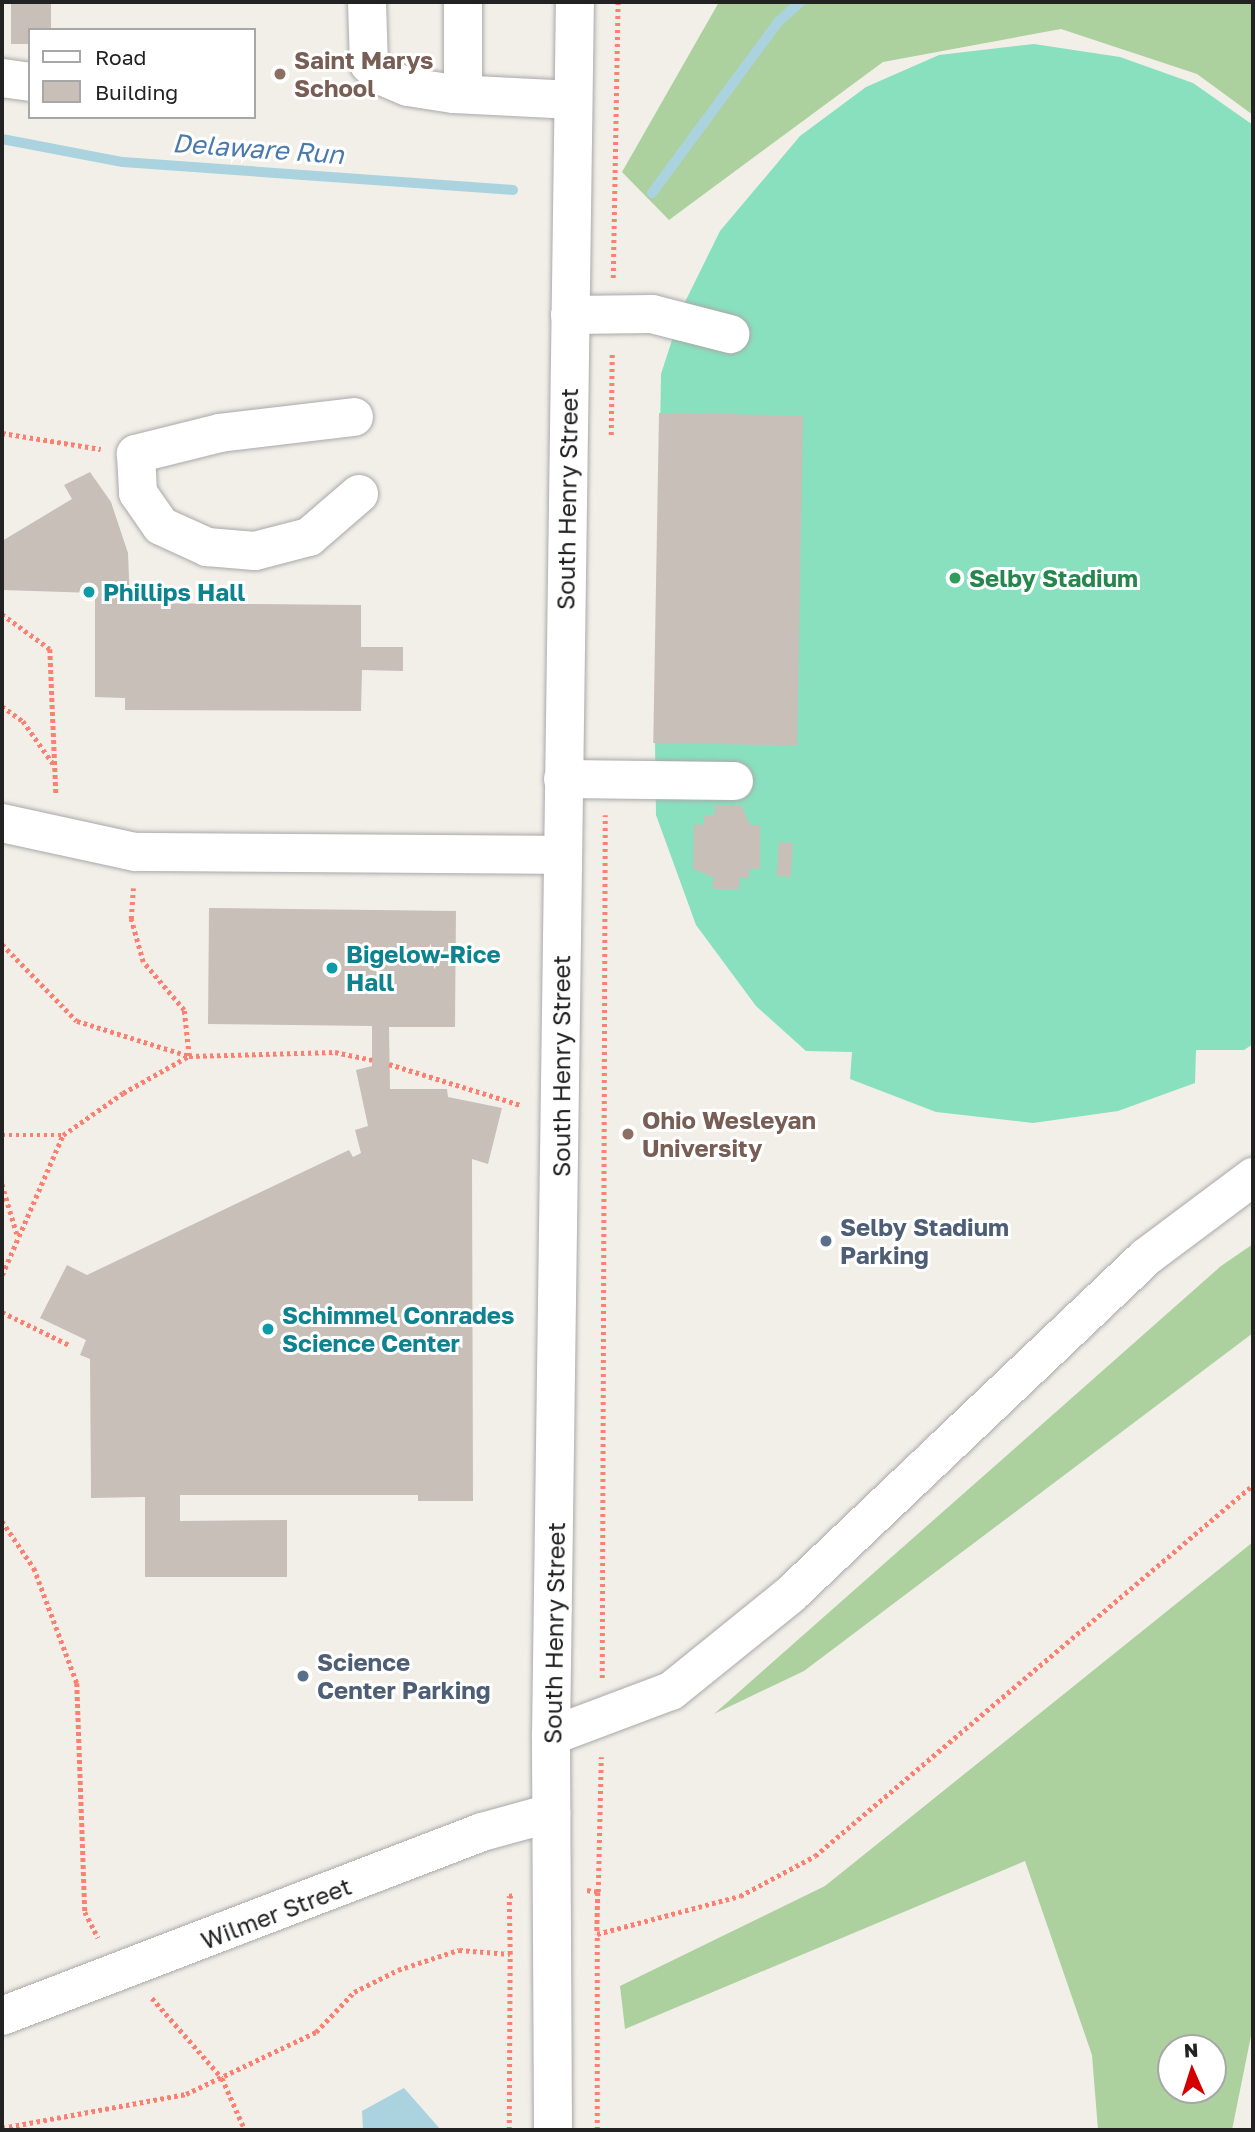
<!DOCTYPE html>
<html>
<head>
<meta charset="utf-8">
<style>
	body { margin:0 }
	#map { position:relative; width:1255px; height:2132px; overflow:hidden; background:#f2efe9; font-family:"Golos Text",sans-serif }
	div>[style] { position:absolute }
	.forest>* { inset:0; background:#add19e }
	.pitch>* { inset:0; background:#88e0be }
	.water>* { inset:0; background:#aad3df }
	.stream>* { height:10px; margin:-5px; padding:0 5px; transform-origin:5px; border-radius:5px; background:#aad3df }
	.building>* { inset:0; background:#c7bfb8; transform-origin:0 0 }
	.path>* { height:4.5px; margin-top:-2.25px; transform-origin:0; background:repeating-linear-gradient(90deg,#fa8072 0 3.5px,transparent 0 7px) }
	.roads { filter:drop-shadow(0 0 2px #a9a9a9) drop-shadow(0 0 2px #a9a9a9) }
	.minor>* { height:38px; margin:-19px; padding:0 19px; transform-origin:19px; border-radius:19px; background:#fff }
	.dots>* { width:19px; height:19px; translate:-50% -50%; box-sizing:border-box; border:4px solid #fff; border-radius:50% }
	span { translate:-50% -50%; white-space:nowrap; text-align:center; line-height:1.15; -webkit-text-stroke:6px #fff; paint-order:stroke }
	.education-label { font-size:24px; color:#785e54; font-weight:700 }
	.left { translate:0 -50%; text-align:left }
	.street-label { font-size:24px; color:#222 }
	.leisure-label { font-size:24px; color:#27864d; font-weight:700 }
	.culture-label { font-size:24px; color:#0d838f; font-weight:700 }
	.service-label { font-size:24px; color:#4e5e75; font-weight:700 }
	.water-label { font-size:26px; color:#4a7aab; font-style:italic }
	.frame { position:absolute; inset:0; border:4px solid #222; pointer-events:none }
	.legend { position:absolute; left:28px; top:28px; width:228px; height:91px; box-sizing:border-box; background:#fff; border:2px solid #a7a7a7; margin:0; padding:9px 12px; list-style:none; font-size:21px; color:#222 }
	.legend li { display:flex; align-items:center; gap:14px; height:35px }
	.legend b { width:35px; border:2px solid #a7a7a7 }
	.north { position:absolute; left:1157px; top:2034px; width:70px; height:70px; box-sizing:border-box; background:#fff; border:2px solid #a7a7a7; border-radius:50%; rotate:357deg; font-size:19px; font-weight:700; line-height:28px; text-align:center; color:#222 }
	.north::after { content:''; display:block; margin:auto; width:24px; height:32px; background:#d40000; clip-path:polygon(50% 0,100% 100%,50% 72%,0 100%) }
</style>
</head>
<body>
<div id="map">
	<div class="forest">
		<div style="clip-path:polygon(719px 2px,1253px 2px,1253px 115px,1197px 74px,1061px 29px,883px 62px,669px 220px,622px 172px)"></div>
		<div style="clip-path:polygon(1253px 1244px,1253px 1333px,804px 1671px,714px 1714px,1221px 1266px)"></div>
		<div style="clip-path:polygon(evenodd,1253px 1542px,1253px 2026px,1232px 2130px,1098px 2130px,1092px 2055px,1025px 1861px,625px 2029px,620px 1986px,825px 1886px,1253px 1542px,1171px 2048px,1213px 2048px,1213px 2090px,1171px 2090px,1171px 2048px)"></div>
	</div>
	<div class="pitch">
		<div style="clip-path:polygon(1034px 44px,1120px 57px,1193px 83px,1253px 125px,1253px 1044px,1244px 1050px,1196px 1050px,1195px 1083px,1118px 1111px,1033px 1123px,936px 1112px,850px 1079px,852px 1052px,806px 1051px,756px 1006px,696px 925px,656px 815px,655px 743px,661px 374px,683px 306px,720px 231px,800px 136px,866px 87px,939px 55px)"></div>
	</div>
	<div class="water">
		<div style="clip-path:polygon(404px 2088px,441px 2130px,363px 2130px,362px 2111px)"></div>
	</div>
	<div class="stream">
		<div style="left:2px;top:139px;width:123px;rotate:10.8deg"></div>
		<div style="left:123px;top:162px;width:391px;rotate:4.1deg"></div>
		<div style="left:652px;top:193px;width:212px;rotate:-53.6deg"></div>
		<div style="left:778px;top:22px;width:30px;rotate:-42deg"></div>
	</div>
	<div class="building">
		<div style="clip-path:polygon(11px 2px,51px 2px,51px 30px,30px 30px,30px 44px,11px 44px)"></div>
		<div style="left:659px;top:413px;width:144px;height:330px;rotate:1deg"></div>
		<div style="clip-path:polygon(90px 472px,111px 502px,128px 553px,130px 603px,361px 605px,361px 647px,403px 647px,403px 671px,362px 670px,361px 711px,125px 710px,125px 698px,95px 697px,95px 593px,2px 590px,2px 541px,72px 499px,64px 485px)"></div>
		<div style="clip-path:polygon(715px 805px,741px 805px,750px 825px,760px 825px,760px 869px,749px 869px,749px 878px,740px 878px,739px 889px,713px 889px,713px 877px,693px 869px,694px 824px,704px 825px,704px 815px,714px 815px)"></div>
		<div style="left:779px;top:842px;width:14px;height:34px;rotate:4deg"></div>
		<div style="clip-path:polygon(209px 908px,456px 911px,455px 1027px,389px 1027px,390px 1089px,447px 1089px,448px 1097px,502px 1108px,488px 1164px,472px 1159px,473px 1501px,418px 1501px,418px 1495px,180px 1495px,180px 1521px,287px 1520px,287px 1577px,145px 1577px,145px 1497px,91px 1498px,90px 1359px,80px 1355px,86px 1340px,40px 1318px,67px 1265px,87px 1275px,349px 1150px,353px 1157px,361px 1153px,355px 1130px,368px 1126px,356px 1070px,372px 1066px,372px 1026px,208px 1024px)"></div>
	</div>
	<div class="path">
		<div style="left:613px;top:278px;width:276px;rotate:-89deg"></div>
		<div style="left:2px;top:433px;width:100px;rotate:9.2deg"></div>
		<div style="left:611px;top:435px;width:82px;rotate:-89.3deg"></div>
		<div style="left:2px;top:614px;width:59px;rotate:36.1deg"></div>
		<div style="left:50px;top:649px;width:146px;rotate:87.6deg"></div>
		<div style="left:2px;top:706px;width:26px;rotate:36deg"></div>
		<div style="left:23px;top:721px;width:54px;rotate:54.8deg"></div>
		<div style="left:2px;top:944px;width:107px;rotate:45.8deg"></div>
		<div style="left:77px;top:1021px;width:117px;rotate:17.4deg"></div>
		<div style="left:189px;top:1056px;width:46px;rotate:-96.2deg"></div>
		<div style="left:184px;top:1010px;width:63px;rotate:-130.5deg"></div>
		<div style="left:143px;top:962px;width:45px;rotate:-105.6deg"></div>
		<div style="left:131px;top:919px;width:31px;rotate:-86deg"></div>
		<div style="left:389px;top:1064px;width:138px;rotate:17.3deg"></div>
		<div style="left:2px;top:1135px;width:61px"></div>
		<div style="left:2px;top:1184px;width:52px;rotate:73.3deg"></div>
		<div style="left:2px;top:1275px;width:153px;rotate:-66.5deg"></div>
		<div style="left:63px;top:1135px;width:73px;rotate:-35deg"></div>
		<div style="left:123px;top:1093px;width:76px;rotate:-29.3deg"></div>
		<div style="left:189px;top:1056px;width:146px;rotate:-1.6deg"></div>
		<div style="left:335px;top:1052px;width:38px;rotate:12deg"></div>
		<div style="left:2px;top:1312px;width:75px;rotate:26.2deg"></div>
		<div style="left:2px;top:1521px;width:57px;rotate:55.8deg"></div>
		<div style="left:34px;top:1568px;width:123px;rotate:69.5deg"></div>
		<div style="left:77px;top:1683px;width:229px;rotate:88deg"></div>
		<div style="left:85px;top:1912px;width:29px;rotate:63deg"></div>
		<div style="left:602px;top:1678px;width:863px;rotate:-89.8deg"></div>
		<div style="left:587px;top:1890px;width:11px;rotate:10deg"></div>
		<div style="left:598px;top:1892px;width:42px;rotate:91.4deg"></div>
		<div style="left:597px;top:1934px;width:148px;rotate:-14.9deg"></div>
		<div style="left:740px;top:1896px;width:85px;rotate:-28.1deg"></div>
		<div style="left:815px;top:1856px;width:574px;rotate:-40.27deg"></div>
		<div style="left:598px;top:1892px;width:135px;rotate:-88.7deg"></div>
		<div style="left:152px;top:1998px;width:106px;rotate:48.8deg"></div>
		<div style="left:222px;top:2078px;width:57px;rotate:66.1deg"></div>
		<div style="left:2px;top:2128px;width:187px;rotate:-10.5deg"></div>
		<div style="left:186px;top:2094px;width:144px;rotate:-25.5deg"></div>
		<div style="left:316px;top:2032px;width:55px;rotate:-46.5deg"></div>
		<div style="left:354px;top:1992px;width:49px;rotate:-26.6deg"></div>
		<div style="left:398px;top:1970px;width:64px;rotate:-18.2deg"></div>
		<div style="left:459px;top:1950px;width:51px;rotate:4.5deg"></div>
		<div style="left:510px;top:1954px;width:58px;rotate:-91deg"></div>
		<div style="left:509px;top:1896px;width:5px;rotate:-11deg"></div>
		<div style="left:509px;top:2130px;width:176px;rotate:-89.7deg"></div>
		<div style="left:597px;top:2130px;width:196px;rotate:-90deg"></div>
	</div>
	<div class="roads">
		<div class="minor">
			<div style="left:367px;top:2px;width:62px;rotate:88.2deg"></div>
			<div style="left:369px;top:64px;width:18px;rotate:43deg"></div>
			<div style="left:382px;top:76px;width:28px;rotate:23deg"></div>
			<div style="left:408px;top:87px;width:47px;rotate:8.7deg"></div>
			<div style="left:454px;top:94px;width:119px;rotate:2.9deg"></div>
			<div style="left:2px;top:78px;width:28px;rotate:8deg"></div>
			<div style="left:463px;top:94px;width:92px;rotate:-90deg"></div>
			<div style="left:570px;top:315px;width:82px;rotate:-0.7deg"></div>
			<div style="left:652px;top:314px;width:81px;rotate:14.4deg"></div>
			<div style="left:354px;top:417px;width:135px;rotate:173.2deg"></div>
			<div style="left:220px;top:433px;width:87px;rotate:166deg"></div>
			<div style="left:136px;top:454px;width:39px;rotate:87deg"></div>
			<div style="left:138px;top:493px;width:40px;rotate:55.1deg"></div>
			<div style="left:161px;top:526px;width:51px;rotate:24.5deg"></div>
			<div style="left:207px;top:547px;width:48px;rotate:4.8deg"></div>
			<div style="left:255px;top:551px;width:56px;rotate:-14.5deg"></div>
			<div style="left:309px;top:537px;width:66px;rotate:-40.7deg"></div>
			<div style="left:563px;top:779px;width:171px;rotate:0.7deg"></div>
			<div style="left:2px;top:823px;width:136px;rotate:12.3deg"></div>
			<div style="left:135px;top:852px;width:426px;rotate:0.4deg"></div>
			<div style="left:551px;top:1736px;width:128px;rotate:-20.6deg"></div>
			<div style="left:671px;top:1691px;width:154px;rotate:-38.9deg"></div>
			<div style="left:791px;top:1594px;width:489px;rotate:-43.5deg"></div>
			<div style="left:1146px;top:1257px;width:134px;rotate:-36.8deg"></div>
			<div style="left:2px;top:2016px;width:514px;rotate:-20.97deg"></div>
			<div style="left:482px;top:1832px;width:72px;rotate:-15.4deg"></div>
			<div style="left:553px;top:2130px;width:394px;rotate:-90.3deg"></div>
			<div style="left:551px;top:1736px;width:1734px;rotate:-89.21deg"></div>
		</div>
	</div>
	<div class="dots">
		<div style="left:280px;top:74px;background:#8d6e63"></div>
		<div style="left:955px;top:578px;background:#2e9e5b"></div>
		<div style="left:89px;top:592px;background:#0f9aa8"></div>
		<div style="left:332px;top:968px;background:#0f9aa8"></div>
		<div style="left:628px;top:1134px;background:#8d6e63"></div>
		<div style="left:826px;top:1241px;background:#5c6f8a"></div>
		<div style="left:268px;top:1329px;background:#0f9aa8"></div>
		<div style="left:303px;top:1676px;background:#5c6f8a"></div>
	</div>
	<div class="education-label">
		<span class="left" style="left:294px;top:74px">Saint Marys<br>School</span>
		<span class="left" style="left:642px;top:1134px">Ohio Wesleyan<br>University</span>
	</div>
	<div class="street-label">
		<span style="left:567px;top:499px;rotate:-89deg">South Henry Street</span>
		<span style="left:561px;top:1066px;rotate:-90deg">South Henry Street</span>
		<span style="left:554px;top:1633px;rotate:-89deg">South Henry Street</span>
		<span style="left:276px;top:1913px;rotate:-21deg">Wilmer Street</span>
	</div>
	<div class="leisure-label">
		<span class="left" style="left:969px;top:578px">Selby Stadium</span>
	</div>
	<div class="culture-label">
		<span class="left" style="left:103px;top:592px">Phillips Hall</span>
		<span class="left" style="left:346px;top:968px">Bigelow-Rice<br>Hall</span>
		<span class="left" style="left:282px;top:1329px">Schimmel Conrades<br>Science Center</span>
	</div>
	<div class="service-label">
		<span class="left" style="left:840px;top:1241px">Selby Stadium<br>Parking</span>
		<span class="left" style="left:317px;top:1676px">Science<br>Center Parking</span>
	</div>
	<div class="water-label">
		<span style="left:258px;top:149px;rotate:4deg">Delaware Run</span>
	</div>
	<div class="frame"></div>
	<ul class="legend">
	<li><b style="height:9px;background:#fff"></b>Road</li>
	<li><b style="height:19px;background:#c7bfb8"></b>Building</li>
	</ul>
	<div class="north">N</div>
</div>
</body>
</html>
